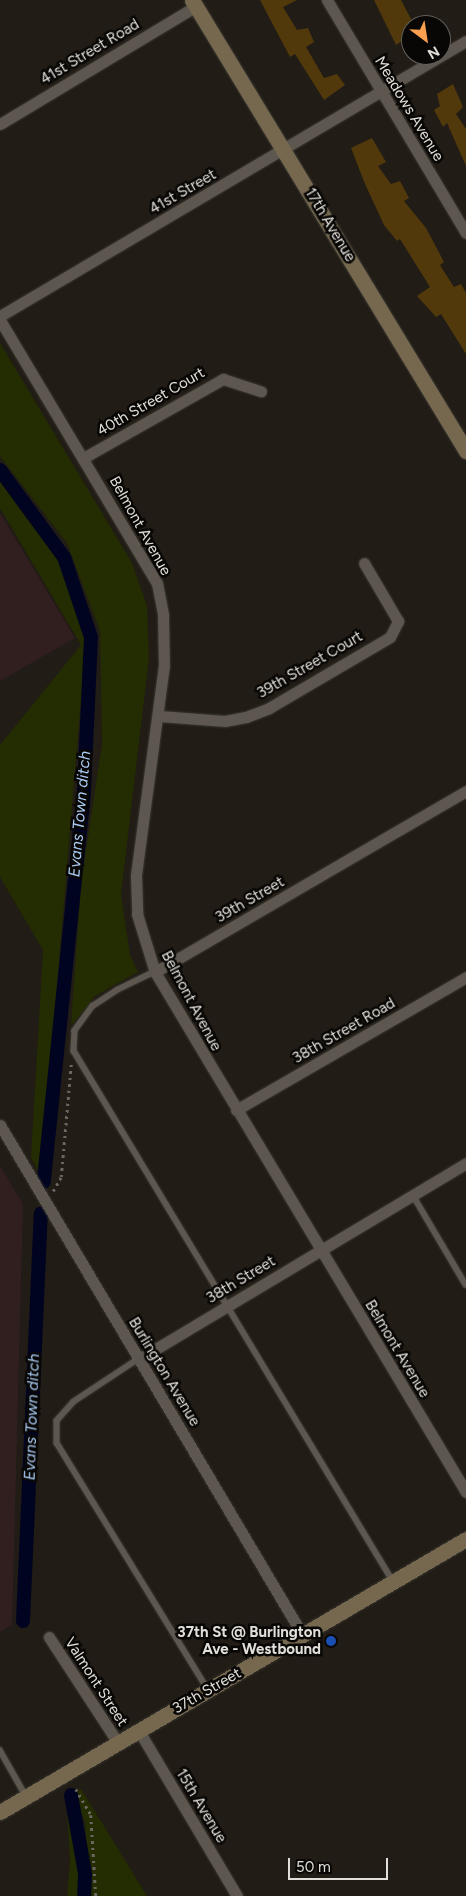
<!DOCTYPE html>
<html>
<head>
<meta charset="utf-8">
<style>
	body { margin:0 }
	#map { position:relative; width:466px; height:1896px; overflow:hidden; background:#211c15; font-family:Figtree,sans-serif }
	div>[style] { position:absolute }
	.commercial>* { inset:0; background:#311e1f }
	.green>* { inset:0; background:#242c01 }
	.canal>* { height:14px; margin:-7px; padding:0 7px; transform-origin:7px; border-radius:7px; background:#000420 }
	.building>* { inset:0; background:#51390c }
	.path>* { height:2.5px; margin-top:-1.25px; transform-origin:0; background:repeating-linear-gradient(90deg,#6b6760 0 2.5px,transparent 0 6.5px) }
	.roads { filter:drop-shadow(0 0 1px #3a3732) drop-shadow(0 0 1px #3a3732) }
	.service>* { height:5.5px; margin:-2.75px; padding:0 2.75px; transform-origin:2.75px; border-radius:2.75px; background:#5d574f }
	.minor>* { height:11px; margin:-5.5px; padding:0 5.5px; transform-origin:5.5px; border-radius:5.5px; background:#5d574f }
	.secondary>* { height:15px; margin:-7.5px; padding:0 7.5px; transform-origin:7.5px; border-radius:7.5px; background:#75684f }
	.dots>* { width:14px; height:14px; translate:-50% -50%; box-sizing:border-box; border:2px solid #090705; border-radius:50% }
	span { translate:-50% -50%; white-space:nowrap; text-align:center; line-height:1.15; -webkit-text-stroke:5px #090705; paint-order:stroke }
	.street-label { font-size:15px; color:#e2dfda }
	.poi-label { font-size:15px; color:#e2dfda; font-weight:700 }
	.right { translate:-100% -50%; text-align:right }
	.water-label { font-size:16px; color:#aaccf5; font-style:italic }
	.north { position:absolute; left:401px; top:15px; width:50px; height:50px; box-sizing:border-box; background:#090705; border:1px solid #605d5a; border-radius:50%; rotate:149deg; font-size:14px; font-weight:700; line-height:20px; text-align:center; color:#e2dfda }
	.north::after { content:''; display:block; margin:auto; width:18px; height:22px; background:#fa9f4f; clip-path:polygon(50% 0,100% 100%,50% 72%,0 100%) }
	.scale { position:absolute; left:288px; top:1858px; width:100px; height:22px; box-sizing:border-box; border:2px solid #e2dfda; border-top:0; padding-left:6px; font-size:15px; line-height:18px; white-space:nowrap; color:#e2dfda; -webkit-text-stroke:4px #090705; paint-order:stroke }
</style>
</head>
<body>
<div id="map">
	<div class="commercial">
		<div style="clip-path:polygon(0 513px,75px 638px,0 681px)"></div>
		<div style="clip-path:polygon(0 1166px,23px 1204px,12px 1625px,0 1632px)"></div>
	</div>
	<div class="green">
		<div style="clip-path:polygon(0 343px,132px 563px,147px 606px,149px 658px,121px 894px,130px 955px,138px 972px,95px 996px,71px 1026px,81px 884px,102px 744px,100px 631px,67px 543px,0 456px)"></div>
		<div style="clip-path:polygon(0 476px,60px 558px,86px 640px,41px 1176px,31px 1158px,43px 950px,0 877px,0 745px,81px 645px,0 508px)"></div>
		<div style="clip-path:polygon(81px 1789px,147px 1896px,90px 1896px,85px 1821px,73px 1794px)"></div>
		<div style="clip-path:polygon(66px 1797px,81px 1873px,80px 1896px,67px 1896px,70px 1861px)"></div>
	</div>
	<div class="canal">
		<div style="left:0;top:470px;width:108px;rotate:53.7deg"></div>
		<div style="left:64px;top:557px;width:84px;rotate:71.4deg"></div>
		<div style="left:91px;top:637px;width:155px;rotate:92.6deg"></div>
		<div style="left:84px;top:792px;width:392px;rotate:95.9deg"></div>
		<div style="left:23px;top:1621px;width:408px;rotate:-87.5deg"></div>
		<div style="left:71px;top:1795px;width:79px;rotate:79.8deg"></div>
		<div style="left:85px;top:1873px;width:23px;rotate:92deg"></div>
	</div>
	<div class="building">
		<div style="clip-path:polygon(260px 0,297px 0,283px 7px,297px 30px,308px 28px,314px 42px,306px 47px,324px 78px,337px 74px,345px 85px,324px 100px,295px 54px,290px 57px)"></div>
		<div style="clip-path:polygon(374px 0,401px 0,411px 19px,411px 35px,396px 45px)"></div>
		<div style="clip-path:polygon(453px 84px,463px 107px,456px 114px,466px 129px,466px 166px,447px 123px,443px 127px,434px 110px,440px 106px,437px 94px)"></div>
		<div style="clip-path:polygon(372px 138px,386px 162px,378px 166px,391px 184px,400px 181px,409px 198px,404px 201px,426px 228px,444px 262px,440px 265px,454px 287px,461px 284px,466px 293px,466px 354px,441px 314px,436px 317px,417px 296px,430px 287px,400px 239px,397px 241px,384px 225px,365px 184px,351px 148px)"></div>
	</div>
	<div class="path">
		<div style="left:53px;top:1191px;width:16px;rotate:-60deg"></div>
		<div style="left:61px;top:1177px;width:113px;rotate:-84.9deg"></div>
		<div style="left:76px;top:1789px;width:30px;rotate:60deg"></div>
		<div style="left:91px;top:1815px;width:81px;rotate:86.5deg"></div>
	</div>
	<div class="roads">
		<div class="service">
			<div style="left:155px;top:972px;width:41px;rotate:154.1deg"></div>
			<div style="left:118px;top:990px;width:30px;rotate:147deg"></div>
			<div style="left:93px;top:1006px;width:31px;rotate:126deg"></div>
			<div style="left:75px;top:1031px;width:20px;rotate:93deg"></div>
			<div style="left:74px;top:1051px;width:619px;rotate:58.96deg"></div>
			<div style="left:413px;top:1195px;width:104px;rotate:59.5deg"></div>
			<div style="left:139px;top:1359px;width:78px;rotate:146.5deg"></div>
			<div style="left:74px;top:1402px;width:25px;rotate:132deg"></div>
			<div style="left:57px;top:1421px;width:22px;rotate:90deg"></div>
			<div style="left:57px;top:1443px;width:289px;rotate:58.5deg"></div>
			<div style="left:0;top:1750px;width:53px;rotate:60.5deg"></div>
		</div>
		<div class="minor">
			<div style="left:327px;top:0;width:271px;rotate:59.2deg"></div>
			<div style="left:0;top:124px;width:229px;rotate:-31deg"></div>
			<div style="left:0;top:316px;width:541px;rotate:-30.55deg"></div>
			<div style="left:0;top:320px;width:306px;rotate:59.2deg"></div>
			<div style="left:157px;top:583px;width:33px;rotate:79deg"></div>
			<div style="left:163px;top:615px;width:50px;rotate:88.9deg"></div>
			<div style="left:164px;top:665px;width:213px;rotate:97.6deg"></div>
			<div style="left:136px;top:876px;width:38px;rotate:88deg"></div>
			<div style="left:137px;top:914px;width:61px;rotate:72.8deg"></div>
			<div style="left:155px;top:972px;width:606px;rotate:59.12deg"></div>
			<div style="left:85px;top:457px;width:159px;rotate:-29.5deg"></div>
			<div style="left:223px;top:379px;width:40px;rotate:18deg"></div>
			<div style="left:159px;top:716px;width:66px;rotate:4.3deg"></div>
			<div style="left:225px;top:721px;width:21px;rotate:-11deg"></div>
			<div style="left:246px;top:717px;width:25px;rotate:-21deg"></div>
			<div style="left:269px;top:708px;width:140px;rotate:-30.4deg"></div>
			<div style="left:390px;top:637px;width:18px;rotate:-63deg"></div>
			<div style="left:398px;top:621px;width:67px;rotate:-120.4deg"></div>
			<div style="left:155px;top:972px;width:360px;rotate:-30.2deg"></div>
			<div style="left:236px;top:1110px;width:266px;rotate:-30deg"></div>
			<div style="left:0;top:1125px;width:592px;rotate:59.32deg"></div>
			<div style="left:139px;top:1359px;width:381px;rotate:-30.9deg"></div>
			<div style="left:49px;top:1637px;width:126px;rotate:56.9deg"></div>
			<div style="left:139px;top:1731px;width:192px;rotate:59.3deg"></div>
		</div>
		<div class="secondary">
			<div style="left:192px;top:0;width:528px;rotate:58.72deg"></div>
			<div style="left:0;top:1812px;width:540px;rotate:-30.36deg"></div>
		</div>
	</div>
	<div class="dots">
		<div style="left:331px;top:1641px;background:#1a4fb4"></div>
	</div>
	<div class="street-label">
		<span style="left:90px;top:52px;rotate:-31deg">41st Street Road</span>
		<span style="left:409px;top:109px;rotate:59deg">Meadows Avenue</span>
		<span style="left:183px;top:192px;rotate:-30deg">41st Street</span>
		<span style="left:330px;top:225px;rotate:59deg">17th Avenue</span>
		<span style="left:151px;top:402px;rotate:-30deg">40th Street Court</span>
		<span style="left:140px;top:526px;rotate:61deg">Belmont Avenue</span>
		<span style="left:310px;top:665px;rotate:-30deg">39th Street Court</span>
		<span style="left:250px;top:900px;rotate:-30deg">39th Street</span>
		<span style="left:191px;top:1001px;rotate:62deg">Belmont Avenue</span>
		<span style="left:344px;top:1031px;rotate:-30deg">38th Street Road</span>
		<span style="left:241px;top:1280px;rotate:-31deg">38th Street</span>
		<span style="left:397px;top:1349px;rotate:59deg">Belmont Avenue</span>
		<span style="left:164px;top:1372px;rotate:59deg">Burlington Avenue</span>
		<span style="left:96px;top:1682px;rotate:57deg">Valmont Street</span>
		<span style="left:207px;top:1691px;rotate:-30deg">37th Street</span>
		<span style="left:201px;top:1806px;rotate:59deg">15th Avenue</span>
	</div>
	<div class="poi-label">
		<span class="right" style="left:321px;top:1641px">37th St @ Burlington<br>Ave - Westbound</span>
	</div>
	<div class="water-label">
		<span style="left:80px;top:814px;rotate:-85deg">Evans Town ditch</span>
		<span style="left:32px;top:1417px;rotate:-88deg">Evans Town ditch</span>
	</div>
	<div class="north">N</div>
	<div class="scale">50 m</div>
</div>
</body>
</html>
